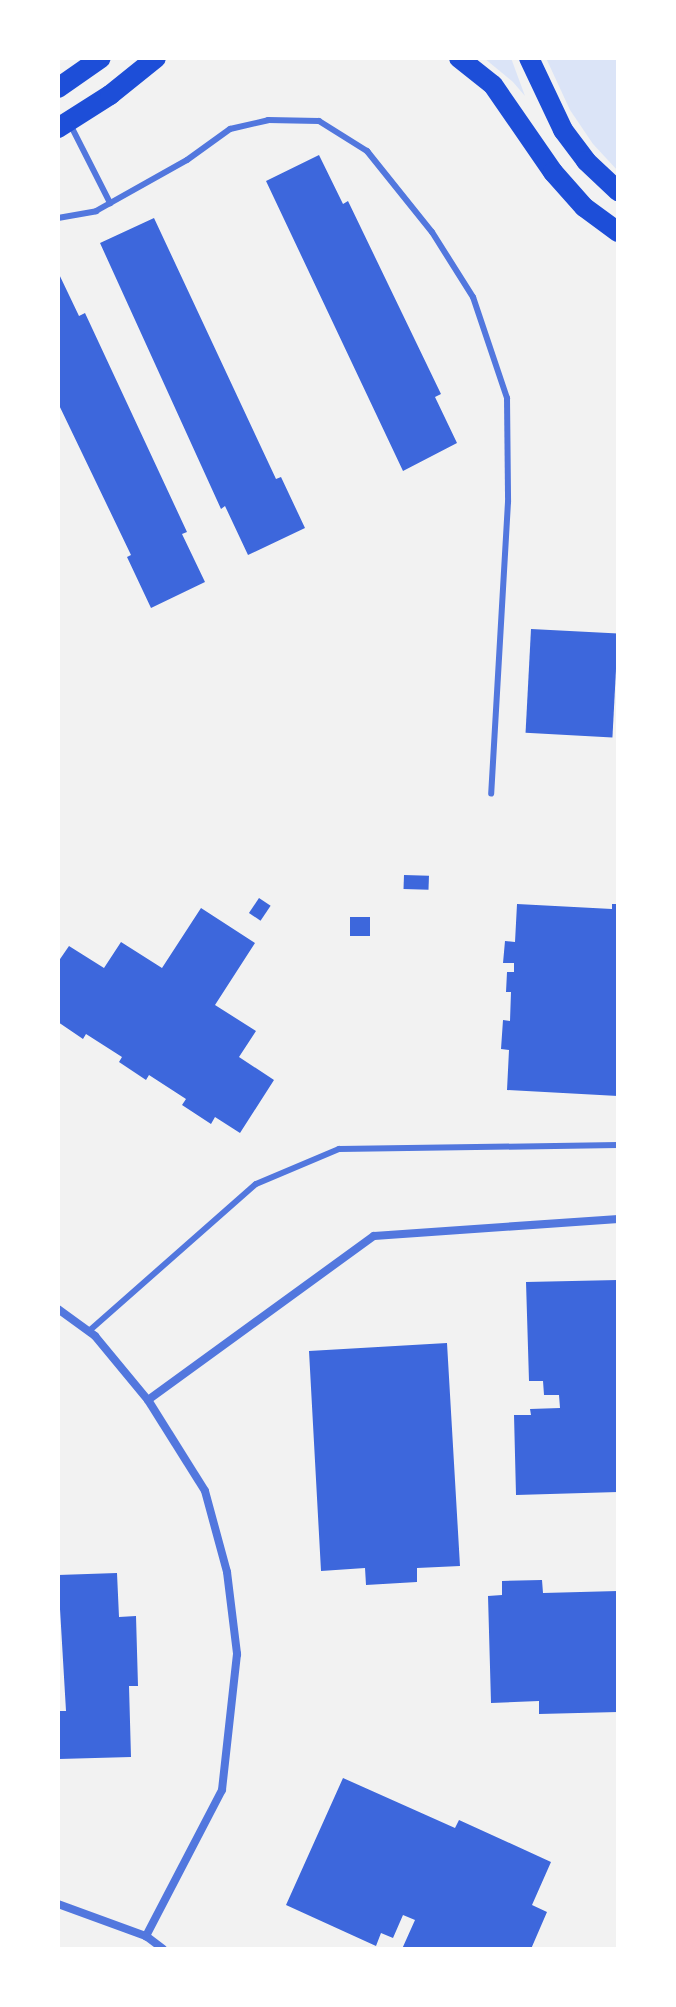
<!DOCTYPE html>
<html>
<head>
<meta charset="utf-8">
<style>
	body { margin:0 }
	#map { position:relative; width:676px; height:2007px; overflow:hidden; background:#f2f2f2; font-family:"Public Sans",sans-serif }
	div>[style] { position:absolute }
	.green>* { inset:0; background:#dbe4f7 }
	.building>* { inset:0; background:#3d67dc; transform-origin:0 0 }
	.service>* { height:6px; margin:-3px; padding:0 3px; transform-origin:3px; border-radius:3px; background:#5277de }
	.minor>* { height:8px; margin:-4px; padding:0 4px; transform-origin:4px; border-radius:4px; background:#5277de }
	.primary>* { height:20px; margin:-10px; padding:0 10px; transform-origin:10px; border-radius:10px; background:#1d4ed8 }
	span { translate:-50% -50%; white-space:nowrap; text-align:center; line-height:1.15; -webkit-text-stroke:8px #fff; paint-order:stroke }
	.frame { position:absolute; inset:0; border:60px solid #fff; pointer-events:none }
</style>
</head>
<body>
<div id="map">
	<div class="green">
		<div style="clip-path:polygon(484px 58px,511px 58px,525px 96px,513px 82px)"></div>
		<div style="clip-path:polygon(546px 58px,618px 58px,618px 171px,593px 144px,570px 110px)"></div>
	</div>
	<div class="building">
		<div style="clip-path:polygon(319px 155px,343px 204px,348px 201px,441px 394px,435px 397px,457px 443px,403px 471px,266px 181px)"></div>
		<div style="clip-path:polygon(154px 218px,276px 479px,281px 477px,305px 528px,248px 555px,225px 506px,221px 509px,100px 243px)"></div>
		<div style="clip-path:polygon(58px 272px,79px 316px,85px 313px,187px 532px,182px 534px,205px 582px,151px 608px,127px 557px,131px 555px,58px 403px)"></div>
		<div style="left:531px;top:629px;width:87px;height:104px;rotate:3deg"></div>
		<div style="left:404px;top:875px;width:25px;height:14px;rotate:2deg"></div>
		<div style="left:259px;top:898px;width:14px;height:18px;rotate:34deg"></div>
		<div style="clip-path:polygon(517px 904px,612px 909px,612px 904px,618px 904px,618px 1096px,507px 1090px,509px 1050px,501px 1049px,503px 1020px,510px 1021px,511px 992px,506px 992px,507px 972px,514px 972px,514px 963px,503px 963px,505px 941px,515px 942px)"></div>
		<div style="clip-path:polygon(201px 908px,255px 943px,215px 1005px,256px 1031px,239px 1057px,274px 1080px,240px 1133px,215px 1117px,211px 1124px,182px 1105px,186px 1099px,149px 1075px,146px 1080px,119px 1062px,122px 1057px,86px 1034px,83px 1039px,58px 1022px,58px 962px,69px 946px,104px 968px,121px 942px,162px 968px)"></div>
		<div style="left:350px;top:917px;width:20px;height:19px"></div>
		<div style="clip-path:polygon(618px 1280px,618px 1492px,516px 1495px,514px 1415px,531px 1415px,530px 1409px,560px 1408px,559px 1395px,544px 1395px,543px 1381px,529px 1381px,526px 1282px)"></div>
		<div style="clip-path:polygon(447px 1343px,460px 1566px,417px 1568px,417px 1582px,366px 1585px,365px 1568px,321px 1571px,309px 1351px)"></div>
		<div style="clip-path:polygon(117px 1573px,119px 1617px,136px 1616px,138px 1686px,129px 1686px,131px 1757px,59px 1759px,58px 1711px,66px 1711px,58px 1575px)"></div>
		<div style="clip-path:polygon(542px 1580px,543px 1593px,618px 1591px,618px 1712px,539px 1714px,539px 1701px,491px 1703px,488px 1596px,502px 1595px,502px 1581px)"></div>
		<div style="clip-path:polygon(343px 1778px,455px 1828px,459px 1820px,551px 1862px,532px 1905px,547px 1912px,531px 1949px,402px 1949px,415px 1920px,403px 1915px,393px 1938px,381px 1933px,376px 1946px,286px 1905px)"></div>
	</div>
	<div class="service">
		<div style="left:70px;top:124px;width:89px;rotate:63.1deg"></div>
		<div style="left:58px;top:218px;width:39px;rotate:-10deg"></div>
		<div style="left:96px;top:211px;width:104px;rotate:-29.3deg"></div>
		<div style="left:187px;top:160px;width:53px;rotate:-35.8deg"></div>
		<div style="left:230px;top:129px;width:39px;rotate:-13deg"></div>
		<div style="left:268px;top:120px;width:51px;rotate:1.1deg"></div>
		<div style="left:319px;top:121px;width:57px;rotate:32deg"></div>
		<div style="left:367px;top:151px;width:104px;rotate:51.3deg"></div>
		<div style="left:432px;top:232px;width:77px;rotate:57.8deg"></div>
		<div style="left:473px;top:297px;width:107px;rotate:71.4deg"></div>
		<div style="left:507px;top:398px;width:104px;rotate:89.4deg"></div>
		<div style="left:508px;top:502px;width:292px;rotate:93.3deg"></div>
		<div style="left:89px;top:1331px;width:222px;rotate:-41.4deg"></div>
		<div style="left:256px;top:1184px;width:90px;rotate:-22.9deg"></div>
		<div style="left:339px;top:1149px;width:279px;rotate:-0.8deg"></div>
	</div>
	<div class="minor">
		<div style="left:58px;top:1309px;width:46px;rotate:36.1deg"></div>
		<div style="left:95px;top:1336px;width:83px;rotate:50.4deg"></div>
		<div style="left:148px;top:1400px;width:107px;rotate:57.9deg"></div>
		<div style="left:205px;top:1491px;width:84px;rotate:74.8deg"></div>
		<div style="left:227px;top:1572px;width:83px;rotate:83deg"></div>
		<div style="left:237px;top:1654px;width:137px;rotate:96.3deg"></div>
		<div style="left:222px;top:1790px;width:165px;rotate:117.5deg"></div>
		<div style="left:148px;top:1400px;width:279px;rotate:-36deg"></div>
		<div style="left:374px;top:1236px;width:245px;rotate:-4deg"></div>
		<div style="left:58px;top:1904px;width:94px;rotate:20deg"></div>
		<div style="left:146px;top:1936px;width:21px;rotate:37deg"></div>
	</div>
	<div class="primary">
		<div style="left:459px;top:58px;width:43px;rotate:38.5deg"></div>
		<div style="left:493px;top:85px;width:106px;rotate:55.4deg"></div>
		<div style="left:553px;top:172px;width:47px;rotate:48.5deg"></div>
		<div style="left:584px;top:207px;width:42px;rotate:36.3deg"></div>
		<div style="left:529px;top:58px;width:80px;rotate:64.7deg"></div>
		<div style="left:563px;top:130px;width:39px;rotate:53deg"></div>
		<div style="left:586px;top:161px;width:44px;rotate:43.2deg"></div>
		<div style="left:58px;top:88px;width:52px;rotate:-34.9deg"></div>
		<div style="left:58px;top:128px;width:62px;rotate:-32.4deg"></div>
		<div style="left:110px;top:95px;width:59px;rotate:-38.8deg"></div>
	</div>
	<div class="frame"></div>
</div>
</body>
</html>
